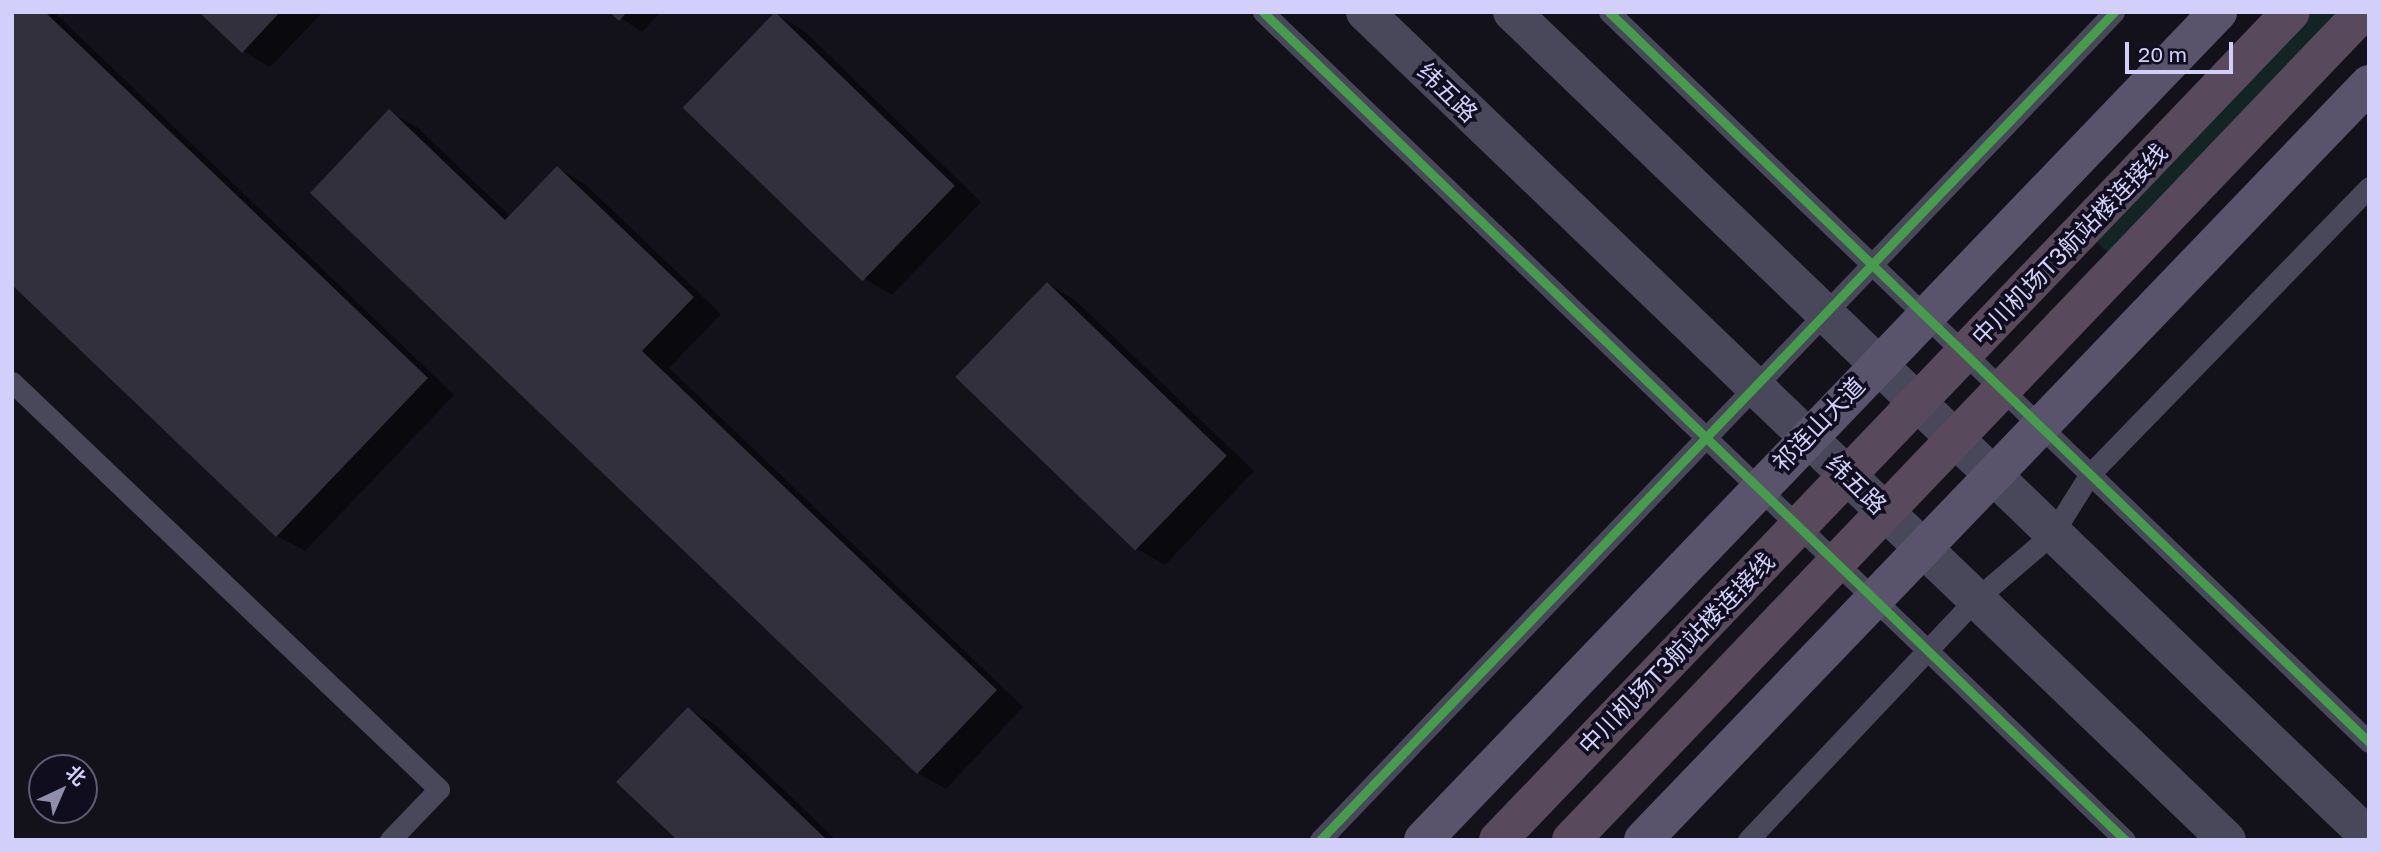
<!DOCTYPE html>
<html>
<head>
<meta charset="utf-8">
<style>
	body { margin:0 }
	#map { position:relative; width:2381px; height:852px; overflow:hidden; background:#13121a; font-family:"Golos Text","Noto Sans SC",sans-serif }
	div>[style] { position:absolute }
	.green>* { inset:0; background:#122424 }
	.shadow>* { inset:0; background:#0007 }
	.building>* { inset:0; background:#31303c; transform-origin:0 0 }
	.service>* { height:21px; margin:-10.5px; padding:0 10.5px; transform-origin:10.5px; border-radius:10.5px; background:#48485a }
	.tertiary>* { height:38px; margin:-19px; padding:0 19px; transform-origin:19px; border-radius:19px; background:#48485a }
	.primary>* { height:38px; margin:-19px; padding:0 19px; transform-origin:19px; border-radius:19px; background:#5a536c }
	.motorway>* { height:38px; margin:-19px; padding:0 19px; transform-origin:19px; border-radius:19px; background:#59495c }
	.cycleway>* { height:9px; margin:-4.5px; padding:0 4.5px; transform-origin:4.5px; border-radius:4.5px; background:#469c4c }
	span { translate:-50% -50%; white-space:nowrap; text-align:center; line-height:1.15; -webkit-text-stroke:7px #100e1e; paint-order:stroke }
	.street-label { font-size:24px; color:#d2d0fa }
	.frame { position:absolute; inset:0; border:14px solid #d2d0fa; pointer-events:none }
	.north { position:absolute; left:28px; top:754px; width:70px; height:70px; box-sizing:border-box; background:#100e1e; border:2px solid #5e5c76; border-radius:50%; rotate:44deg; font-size:19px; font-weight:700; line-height:28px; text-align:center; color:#d2d0fa }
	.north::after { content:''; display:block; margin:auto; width:24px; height:32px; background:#8f8eac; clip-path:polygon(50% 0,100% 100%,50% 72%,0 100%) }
	.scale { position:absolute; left:2125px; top:42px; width:108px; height:32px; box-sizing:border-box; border:4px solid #d2d0fa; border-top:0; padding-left:9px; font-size:21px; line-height:24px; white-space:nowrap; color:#d2d0fa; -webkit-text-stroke:5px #100e1e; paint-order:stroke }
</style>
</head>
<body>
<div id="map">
	<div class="green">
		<div style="clip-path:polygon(2292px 12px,2369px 12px,2117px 260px,2095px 241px)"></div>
	</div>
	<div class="shadow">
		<div style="clip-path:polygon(12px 12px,54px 12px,454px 395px,305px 551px,277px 536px)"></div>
		<div style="clip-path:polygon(202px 12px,323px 12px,270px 67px,243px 51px)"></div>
		<div style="clip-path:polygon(612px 12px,661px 12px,642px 32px)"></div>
		<div style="clip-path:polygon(775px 14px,803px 30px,981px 202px,892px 295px,865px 279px)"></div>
		<div style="clip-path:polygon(389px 112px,417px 127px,511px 217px,557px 168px,585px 184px,721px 314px,669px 368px,1023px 707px,946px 789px,918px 773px,312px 193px)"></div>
		<div style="clip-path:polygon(1048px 284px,1075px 300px,1254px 471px,1165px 565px,1137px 549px,958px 378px)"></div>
		<div style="clip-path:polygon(688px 709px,716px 725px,836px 840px,680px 840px)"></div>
	</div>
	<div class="building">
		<div style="clip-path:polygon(12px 12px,45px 12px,428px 378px,276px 537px,12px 285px)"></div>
		<div style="clip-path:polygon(199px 12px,280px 12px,242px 53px)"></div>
		<div style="clip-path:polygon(609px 12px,627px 12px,619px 21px)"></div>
		<div style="left:775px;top:12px;width:250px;height:133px;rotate:44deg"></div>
		<div style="clip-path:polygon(389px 109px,505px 220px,557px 166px,694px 297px,642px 351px,997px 690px,917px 774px,310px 193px)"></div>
		<div style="left:1047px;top:282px;width:250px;height:132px;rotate:44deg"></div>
		<div style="clip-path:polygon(688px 707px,827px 840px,677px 840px,616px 782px)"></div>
	</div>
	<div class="service">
		<div style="left:1263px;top:12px;width:1195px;rotate:43.85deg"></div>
		<div style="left:1609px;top:12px;width:1054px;rotate:43.85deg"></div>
		<div style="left:12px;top:382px;width:590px;rotate:43.63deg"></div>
		<div style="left:439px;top:789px;width:71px;rotate:133.9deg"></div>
		<div style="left:1320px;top:840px;width:1147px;rotate:-46.2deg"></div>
		<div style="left:1748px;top:840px;width:332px;rotate:-46.6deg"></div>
		<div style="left:1976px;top:599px;width:101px;rotate:-40.6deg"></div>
		<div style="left:2053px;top:533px;width:70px;rotate:-57.9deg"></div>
		<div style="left:2090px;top:474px;width:400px;rotate:-45.8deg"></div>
	</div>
	<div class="tertiary">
		<div style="left:1365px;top:12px;width:1195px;rotate:43.85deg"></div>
		<div style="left:1512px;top:12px;width:1190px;rotate:43.91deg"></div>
	</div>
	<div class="primary">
		<div style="left:1423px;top:840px;width:1148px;rotate:-46.16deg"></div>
		<div style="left:1643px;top:840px;width:1048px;rotate:-46.16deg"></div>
	</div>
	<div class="motorway">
		<div style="left:1498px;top:840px;width:1146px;rotate:-46.24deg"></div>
		<div style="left:1571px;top:840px;width:1146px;rotate:-46.27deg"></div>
	</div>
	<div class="cycleway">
		<div style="left:1263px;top:12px;width:1195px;rotate:43.85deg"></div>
		<div style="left:1609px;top:12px;width:1054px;rotate:43.85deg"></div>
		<div style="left:1320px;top:840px;width:1147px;rotate:-46.2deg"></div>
	</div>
	<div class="street-label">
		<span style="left:1448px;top:92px;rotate:44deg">纬五路</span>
		<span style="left:2069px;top:244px;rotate:-46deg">中川机场T3航站楼连接线</span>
		<span style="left:1818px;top:424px;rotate:-46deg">祁连山大道</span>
		<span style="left:1857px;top:484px;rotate:44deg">纬五路</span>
		<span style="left:1676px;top:653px;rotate:-46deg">中川机场T3航站楼连接线</span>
	</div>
	<div class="frame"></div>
	<div class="north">北</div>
	<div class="scale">20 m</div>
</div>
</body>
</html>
